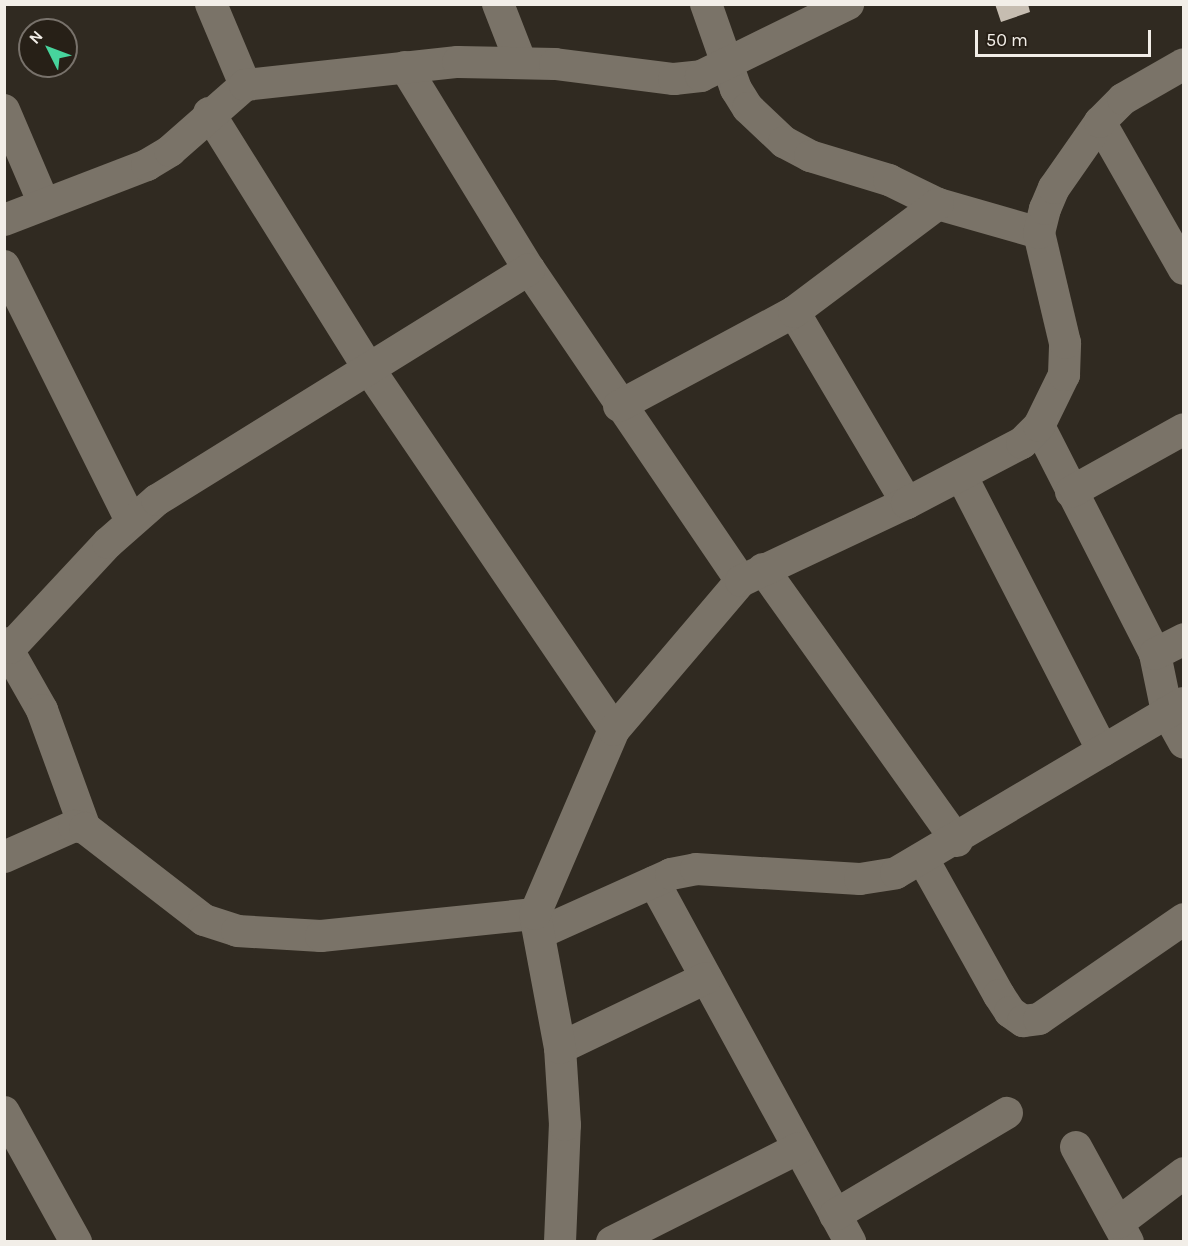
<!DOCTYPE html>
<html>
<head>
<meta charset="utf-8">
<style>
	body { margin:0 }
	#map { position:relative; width:1188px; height:1246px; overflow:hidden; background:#302a21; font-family:Karla,sans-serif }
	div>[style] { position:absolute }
	.building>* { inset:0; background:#c6bdb1 }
	.minor>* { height:32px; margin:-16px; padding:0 16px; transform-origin:16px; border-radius:16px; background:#7a7368 }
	span { translate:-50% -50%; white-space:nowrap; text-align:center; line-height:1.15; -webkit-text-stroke:6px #272017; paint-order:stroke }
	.frame { position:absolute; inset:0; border:6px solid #f2eee8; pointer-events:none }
	.north { position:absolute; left:18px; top:18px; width:60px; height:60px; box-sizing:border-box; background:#272017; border:2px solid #78726b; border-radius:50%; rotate:312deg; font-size:16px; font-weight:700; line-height:24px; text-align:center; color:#f2eee8 }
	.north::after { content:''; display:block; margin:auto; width:21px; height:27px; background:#47d49d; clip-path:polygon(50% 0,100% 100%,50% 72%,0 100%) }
	.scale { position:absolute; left:975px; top:30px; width:176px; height:27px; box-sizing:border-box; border:3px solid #f2eee8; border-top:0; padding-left:8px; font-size:18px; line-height:21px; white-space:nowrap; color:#f2eee8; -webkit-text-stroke:4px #272017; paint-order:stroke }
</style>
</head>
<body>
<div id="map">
	<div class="building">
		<div style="clip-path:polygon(995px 4px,1028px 4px,1030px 12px,1001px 22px)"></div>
	</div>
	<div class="minor">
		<div style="left:211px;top:4px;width:88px;rotate:67.2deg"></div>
		<div style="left:498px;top:4px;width:63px;rotate:68.7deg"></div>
		<div style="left:706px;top:4px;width:90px;rotate:70.6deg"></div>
		<div style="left:736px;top:89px;width:22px;rotate:58deg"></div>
		<div style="left:748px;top:108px;width:50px;rotate:43.4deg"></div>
		<div style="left:784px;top:142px;width:30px;rotate:28deg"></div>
		<div style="left:810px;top:156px;width:83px;rotate:16.9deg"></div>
		<div style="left:889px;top:180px;width:55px;rotate:26.1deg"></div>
		<div style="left:938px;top:204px;width:105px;rotate:16deg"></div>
		<div style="left:405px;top:67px;width:237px;rotate:58.5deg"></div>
		<div style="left:529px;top:269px;width:377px;rotate:55.8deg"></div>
		<div style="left:4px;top:110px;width:102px;rotate:66.9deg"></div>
		<div style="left:209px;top:113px;width:302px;rotate:58deg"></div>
		<div style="left:369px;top:369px;width:436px;rotate:55.8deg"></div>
		<div style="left:1100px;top:122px;width:169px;rotate:60.3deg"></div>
		<div style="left:4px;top:220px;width:153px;rotate:-21deg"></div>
		<div style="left:147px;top:165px;width:27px;rotate:-31deg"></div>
		<div style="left:170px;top:151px;width:100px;rotate:-41.3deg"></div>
		<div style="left:245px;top:85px;width:214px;rotate:-6.2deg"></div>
		<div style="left:458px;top:62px;width:97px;rotate:1.2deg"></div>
		<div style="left:555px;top:64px;width:120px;rotate:7.2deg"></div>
		<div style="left:674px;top:79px;width:27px;rotate:-6deg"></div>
		<div style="left:701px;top:76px;width:164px;rotate:-26.1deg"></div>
		<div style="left:4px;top:266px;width:285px;rotate:63.5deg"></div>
		<div style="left:794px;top:312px;width:222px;rotate:59.4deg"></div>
		<div style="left:619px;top:406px;width:199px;rotate:-28.2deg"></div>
		<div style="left:794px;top:312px;width:180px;rotate:-36.9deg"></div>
		<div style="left:1039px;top:426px;width:256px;rotate:63deg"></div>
		<div style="left:1155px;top:654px;width:59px;rotate:78.3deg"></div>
		<div style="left:1167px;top:712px;width:35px;rotate:61deg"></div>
		<div style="left:961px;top:475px;width:310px;rotate:62.8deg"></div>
		<div style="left:1071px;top:492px;width:129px;rotate:-29.1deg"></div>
		<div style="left:763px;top:569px;width:334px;rotate:54.5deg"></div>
		<div style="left:4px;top:643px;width:77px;rotate:60.4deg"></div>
		<div style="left:42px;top:710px;width:126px;rotate:70deg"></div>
		<div style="left:10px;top:648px;width:144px;rotate:-47deg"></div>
		<div style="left:108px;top:543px;width:65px;rotate:-41.3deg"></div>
		<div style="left:157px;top:500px;width:438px;rotate:-31.8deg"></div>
		<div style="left:1155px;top:654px;width:33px;rotate:-27deg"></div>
		<div style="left:4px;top:857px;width:77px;rotate:-23.9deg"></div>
		<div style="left:74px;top:826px;width:11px;rotate:10deg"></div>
		<div style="left:85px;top:828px;width:150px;rotate:37.7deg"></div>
		<div style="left:204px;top:920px;width:35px;rotate:18deg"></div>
		<div style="left:237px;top:931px;width:84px;rotate:3.4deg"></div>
		<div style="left:321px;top:936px;width:215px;rotate:-5.9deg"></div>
		<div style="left:924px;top:861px;width:154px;rotate:60.8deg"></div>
		<div style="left:999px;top:995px;width:20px;rotate:57deg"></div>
		<div style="left:1010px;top:1012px;width:16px;rotate:35deg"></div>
		<div style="left:1023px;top:1021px;width:16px;rotate:-7deg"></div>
		<div style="left:1039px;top:1019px;width:176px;rotate:-34.6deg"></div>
		<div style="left:654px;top:882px;width:410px;rotate:61.4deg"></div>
		<div style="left:540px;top:933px;width:144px;rotate:-24.2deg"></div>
		<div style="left:671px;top:874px;width:25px;rotate:-11deg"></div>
		<div style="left:696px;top:869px;width:164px;rotate:3.5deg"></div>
		<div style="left:860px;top:879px;width:36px;rotate:-9deg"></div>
		<div style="left:896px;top:873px;width:334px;rotate:-30.6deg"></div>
		<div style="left:560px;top:1048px;width:162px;rotate:-25.6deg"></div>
		<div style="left:4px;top:1112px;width:149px;rotate:61deg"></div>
		<div style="left:1076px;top:1147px;width:108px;rotate:61.3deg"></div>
		<div style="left:835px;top:1215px;width:200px;rotate:-30.7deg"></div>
		<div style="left:1118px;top:1223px;width:83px;rotate:-37.1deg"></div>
		<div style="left:560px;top:1242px;width:117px;rotate:-87.6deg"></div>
		<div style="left:565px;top:1125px;width:77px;rotate:-93.7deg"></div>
		<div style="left:560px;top:1048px;width:136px;rotate:-100.6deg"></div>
		<div style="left:535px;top:914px;width:200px;rotate:-66.8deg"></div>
		<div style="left:614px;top:730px;width:196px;rotate:-49.6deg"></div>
		<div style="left:741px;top:581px;width:183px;rotate:-25.2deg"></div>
		<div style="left:907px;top:503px;width:130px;rotate:-27.6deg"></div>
		<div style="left:1022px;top:443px;width:24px;rotate:-45deg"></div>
		<div style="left:1039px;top:426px;width:57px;rotate:-63.9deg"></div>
		<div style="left:1064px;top:375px;width:32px;rotate:-88deg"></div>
		<div style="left:1065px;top:343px;width:113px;rotate:-103.3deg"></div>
		<div style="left:1039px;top:233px;width:25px;rotate:-76deg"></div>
		<div style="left:1045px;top:209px;width:23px;rotate:-67deg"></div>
		<div style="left:1054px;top:188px;width:80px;rotate:-55.1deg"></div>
		<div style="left:1100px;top:122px;width:33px;rotate:-45deg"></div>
		<div style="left:1123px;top:99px;width:70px;rotate:-29.8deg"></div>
		<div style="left:612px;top:1242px;width:209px;rotate:-26.7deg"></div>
	</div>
	<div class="frame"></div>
	<div class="north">N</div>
	<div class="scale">50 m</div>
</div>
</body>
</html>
